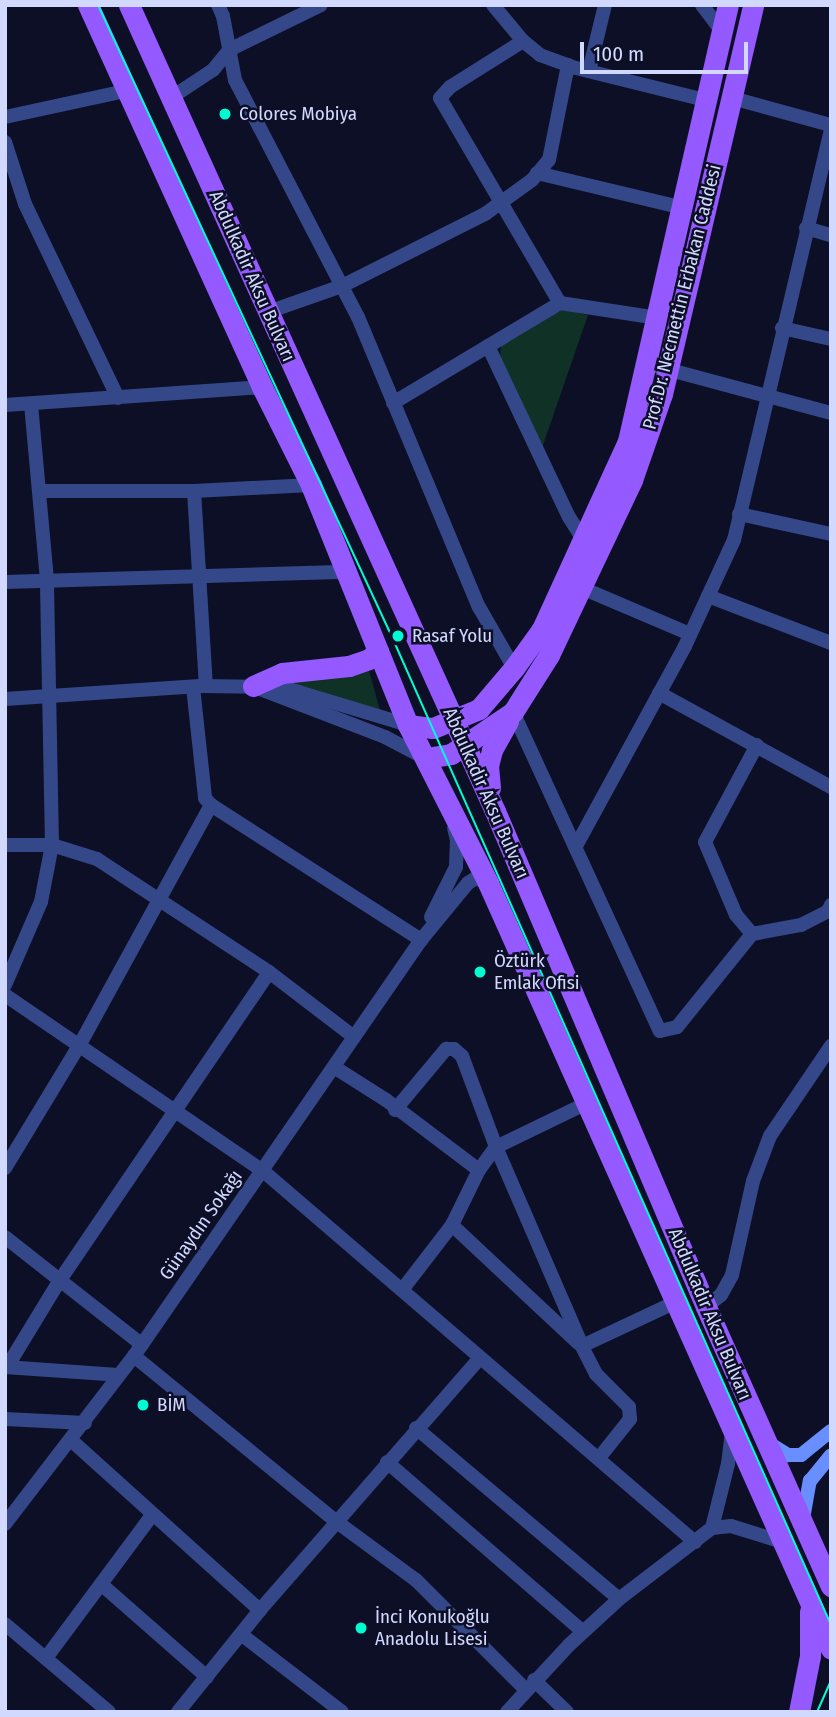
<!DOCTYPE html>
<html>
<head>
<meta charset="utf-8">
<style>
	body { margin:0 }
	#map { position:relative; width:836px; height:1717px; overflow:hidden; background:#0d0f26; font-family:"Fira Sans Condensed",sans-serif }
	div>[style] { position:absolute }
	.green>* { inset:0; background:#0f3126 }
	.minor>* { height:14px; margin:-7px; padding:0 7px; transform-origin:7px; border-radius:7px; background:#344889 }
	.tertiary>* { height:14px; margin:-7px; padding:0 7px; transform-origin:7px; border-radius:7px; background:#344889 }
	.secondary>* { height:14px; margin:-7px; padding:0 7px; transform-origin:7px; border-radius:7px; background:#698eff }
	.primary>* { height:21px; margin:-10.5px; padding:0 10.5px; transform-origin:10.5px; border-radius:10.5px; background:#9459ff }
	.tram>* { height:2px; margin:-1px; padding:0 1px; transform-origin:1px; border-radius:1px; background:#00fdd2 }
	.dots>* { width:19px; height:19px; translate:-50% -50%; box-sizing:border-box; border:4px solid #0d0f26; border-radius:50% }
	span { translate:-50% -50%; white-space:nowrap; text-align:center; line-height:1.15; -webkit-text-stroke:5px #0d0f26; paint-order:stroke }
	.poi-label { font-size:19px; color:#d2d9ff }
	.left { translate:0 -50%; text-align:left }
	.street-label { font-size:19px; color:#d2d9ff }
	.frame { position:absolute; inset:0; border:7px solid #d2d9ff; pointer-events:none }
	.scale { position:absolute; left:580px; top:42px; width:168px; height:32px; box-sizing:border-box; border:4px solid #d2d9ff; border-top:0; padding-left:9px; font-size:21px; line-height:24px; white-space:nowrap; color:#d2d9ff; -webkit-text-stroke:5px #0d0f26; paint-order:stroke }
</style>
</head>
<body>
<div id="map">
	<div class="green">
		<div style="clip-path:polygon(564px 310px,588px 315px,542px 448px,500px 356px,501px 345px,552px 314px)"></div>
		<div style="clip-path:polygon(368px 667px,380px 710px,278px 680px)"></div>
	</div>
	<div class="minor">
		<div style="left:218px;top:5px;width:12px;rotate:66deg"></div>
		<div style="left:223px;top:16px;width:65px;rotate:79.4deg"></div>
		<div style="left:235px;top:80px;width:267px;rotate:62.6deg"></div>
		<div style="left:358px;top:317px;width:314px;rotate:67.4deg"></div>
		<div style="left:479px;top:607px;width:70px;rotate:60.2deg"></div>
		<div style="left:493px;top:5px;width:47px;rotate:50.2deg"></div>
		<div style="left:523px;top:41px;width:22px;rotate:39deg"></div>
		<div style="left:540px;top:55px;width:38px;rotate:20deg"></div>
		<div style="left:576px;top:68px;width:133px;rotate:13.9deg"></div>
		<div style="left:702px;top:5px;width:34px;rotate:53deg"></div>
		<div style="left:523px;top:41px;width:86px;rotate:147.8deg"></div>
		<div style="left:450px;top:87px;width:15px;rotate:132deg"></div>
		<div style="left:440px;top:98px;width:238px;rotate:59.7deg"></div>
		<div style="left:589px;top:71px;width:68px;rotate:-76.4deg"></div>
		<div style="left:172px;top:97px;width:49px;rotate:-33.4deg"></div>
		<div style="left:213px;top:70px;width:26px;rotate:-51deg"></div>
		<div style="left:229px;top:50px;width:102px;rotate:-26.1deg"></div>
		<div style="left:732px;top:98px;width:103px;rotate:15.3deg"></div>
		<div style="left:5px;top:117px;width:123px;rotate:-12.2deg"></div>
		<div style="left:5px;top:142px;width:65px;rotate:72.1deg"></div>
		<div style="left:25px;top:204px;width:215px;rotate:64.4deg"></div>
		<div style="left:537px;top:173px;width:147px;rotate:13.4deg"></div>
		<div style="left:806px;top:228px;width:26px;rotate:16deg"></div>
		<div style="left:268px;top:312px;width:78px;rotate:-19.4deg"></div>
		<div style="left:342px;top:286px;width:160px;rotate:-26.7deg"></div>
		<div style="left:485px;top:214px;width:58px;rotate:-35.9deg"></div>
		<div style="left:532px;top:180px;width:26px;rotate:-50deg"></div>
		<div style="left:549px;top:160px;width:97px;rotate:-78.7deg"></div>
		<div style="left:782px;top:328px;width:50px;rotate:12.7deg"></div>
		<div style="left:488px;top:346px;width:189px;rotate:64.7deg"></div>
		<div style="left:569px;top:517px;width:26px;rotate:58deg"></div>
		<div style="left:659px;top:367px;width:178px;rotate:15deg"></div>
		<div style="left:393px;top:403px;width:195px;rotate:-30.9deg"></div>
		<div style="left:560px;top:303px;width:99px;rotate:8.7deg"></div>
		<div style="left:5px;top:405px;width:258px;rotate:-4deg"></div>
		<div style="left:39px;top:491px;width:155px"></div>
		<div style="left:194px;top:491px;width:117px;rotate:-2.9deg"></div>
		<div style="left:194px;top:491px;width:195px;rotate:86.5deg"></div>
		<div style="left:739px;top:514px;width:94px;rotate:12.3deg"></div>
		<div style="left:5px;top:582px;width:343px;rotate:-1.7deg"></div>
		<div style="left:582px;top:588px;width:117px;rotate:23.1deg"></div>
		<div style="left:708px;top:596px;width:132px;rotate:20.9deg"></div>
		<div style="left:193px;top:687px;width:112px;rotate:83.8deg"></div>
		<div style="left:205px;top:798px;width:9px;rotate:49deg"></div>
		<div style="left:659px;top:693px;width:196px;rotate:28.7deg"></div>
		<div style="left:513px;top:712px;width:351px;rotate:65.3deg"></div>
		<div style="left:660px;top:1031px;width:17px;rotate:-13deg"></div>
		<div style="left:677px;top:1027px;width:119px;rotate:-51.1deg"></div>
		<div style="left:752px;top:934px;width:50px;rotate:-10.4deg"></div>
		<div style="left:801px;top:925px;width:30px;rotate:-27deg"></div>
		<div style="left:828px;top:911px;width:7px;rotate:-63deg"></div>
		<div style="left:5px;top:845px;width:47px"></div>
		<div style="left:52px;top:845px;width:47px;rotate:17.3deg"></div>
		<div style="left:97px;top:859px;width:206px;rotate:33.3deg"></div>
		<div style="left:269px;top:972px;width:107px;rotate:37.4deg"></div>
		<div style="left:576px;top:846px;width:228px;rotate:-61.4deg"></div>
		<div style="left:685px;top:646px;width:117px;rotate:-65.2deg"></div>
		<div style="left:734px;top:540px;width:422px;rotate:-76.7deg"></div>
		<div style="left:752px;top:934px;width:25px;rotate:-130deg"></div>
		<div style="left:736px;top:915px;width:79px;rotate:-113deg"></div>
		<div style="left:705px;top:842px;width:110px;rotate:-61.8deg"></div>
		<div style="left:5px;top:985px;width:90px;rotate:-66.6deg"></div>
		<div style="left:41px;top:902px;width:58px;rotate:-79.1deg"></div>
		<div style="left:52px;top:845px;width:265px;rotate:-91.1deg"></div>
		<div style="left:47px;top:580px;width:176px;rotate:-95.2deg"></div>
		<div style="left:5px;top:995px;width:311px;rotate:34.3deg"></div>
		<div style="left:262px;top:1170px;width:571px;rotate:40.67deg"></div>
		<div style="left:334px;top:1067px;width:62px;rotate:32.4deg"></div>
		<div style="left:386px;top:1100px;width:116px;rotate:37deg"></div>
		<div style="left:479px;top:1170px;width:29px;rotate:-54deg"></div>
		<div style="left:496px;top:1147px;width:101px;rotate:-25.8deg"></div>
		<div style="left:395px;top:1110px;width:80px;rotate:-50.1deg"></div>
		<div style="left:446px;top:1049px;width:8px"></div>
		<div style="left:454px;top:1049px;width:11px;rotate:41deg"></div>
		<div style="left:462px;top:1056px;width:97px;rotate:69.5deg"></div>
		<div style="left:496px;top:1147px;width:217px;rotate:66.6deg"></div>
		<div style="left:5px;top:1168px;width:143px;rotate:-58.8deg"></div>
		<div style="left:79px;top:1046px;width:275px;rotate:-61.3deg"></div>
		<div style="left:211px;top:805px;width:250px;rotate:32.7deg"></div>
		<div style="left:452px;top:1225px;width:173px;rotate:43.1deg"></div>
		<div style="left:5px;top:1237px;width:174px;rotate:38.2deg"></div>
		<div style="left:402px;top:1290px;width:82px;rotate:-52.4deg"></div>
		<div style="left:452px;top:1225px;width:61px;rotate:-63.9deg"></div>
		<div style="left:706px;top:1307px;width:19px;rotate:-39deg"></div>
		<div style="left:721px;top:1295px;width:23px;rotate:-61deg"></div>
		<div style="left:732px;top:1275px;width:96px;rotate:-77.4deg"></div>
		<div style="left:753px;top:1181px;width:48px;rotate:-69.3deg"></div>
		<div style="left:770px;top:1136px;width:109px;rotate:-55.9deg"></div>
		<div style="left:134px;top:1356px;width:262px;rotate:39.3deg"></div>
		<div style="left:337px;top:1522px;width:98px;rotate:36.3deg"></div>
		<div style="left:416px;top:1580px;width:156px;rotate:45deg"></div>
		<div style="left:5px;top:1367px;width:113px;rotate:4deg"></div>
		<div style="left:7px;top:1367px;width:102px;rotate:-58.7deg"></div>
		<div style="left:60px;top:1280px;width:372px;rotate:-55.8deg"></div>
		<div style="left:5px;top:1419px;width:80px;rotate:2.9deg"></div>
		<div style="left:416px;top:1428px;width:265px;rotate:40.1deg"></div>
		<div style="left:72px;top:1441px;width:253px;rotate:42deg"></div>
		<div style="left:599px;top:1458px;width:50px;rotate:-51.5deg"></div>
		<div style="left:630px;top:1419px;width:12px;rotate:-95deg"></div>
		<div style="left:629px;top:1407px;width:47px;rotate:-135deg"></div>
		<div style="left:596px;top:1374px;width:31px;rotate:-117deg"></div>
		<div style="left:582px;top:1346px;width:104px;rotate:-25.1deg"></div>
		<div style="left:387px;top:1462px;width:259px;rotate:40.9deg"></div>
		<div style="left:101px;top:1584px;width:141px;rotate:41.3deg"></div>
		<div style="left:5px;top:1624px;width:136px;rotate:40.2deg"></div>
		<div style="left:242px;top:1635px;width:126px;rotate:37.6deg"></div>
		<div style="left:46px;top:1658px;width:179px;rotate:-53.4deg"></div>
		<div style="left:534px;top:1680px;width:46px;rotate:44.1deg"></div>
		<div style="left:178px;top:1712px;width:131px;rotate:-51.2deg"></div>
		<div style="left:260px;top:1610px;width:335px;rotate:-48.9deg"></div>
	</div>
	<div class="tertiary">
		<div style="left:260px;top:689px;width:134px;rotate:21deg"></div>
		<div style="left:385px;top:737px;width:45px;rotate:27.7deg"></div>
		<div style="left:5px;top:699px;width:195px;rotate:-3.8deg"></div>
		<div style="left:200px;top:686px;width:82px;rotate:0.7deg"></div>
		<div style="left:282px;top:687px;width:132px;rotate:16.8deg"></div>
		<div style="left:431px;top:917px;width:56px;rotate:-63.4deg"></div>
		<div style="left:456px;top:867px;width:27px;rotate:-88deg"></div>
		<div style="left:457px;top:840px;width:12px;rotate:-104deg"></div>
		<div style="left:5px;top:1524px;width:212px;rotate:-52.5deg"></div>
		<div style="left:134px;top:1356px;width:505px;rotate:-55.4deg"></div>
		<div style="left:421px;top:940px;width:74px;rotate:-50.5deg"></div>
		<div style="left:468px;top:883px;width:9px;rotate:-32deg"></div>
		<div style="left:476px;top:878px;width:13px;rotate:23deg"></div>
		<div style="left:712px;top:1528px;width:66px;rotate:-76deg"></div>
		<div style="left:728px;top:1464px;width:31px;rotate:-83deg"></div>
		<div style="left:507px;top:1712px;width:91px;rotate:-47.2deg"></div>
		<div style="left:569px;top:1645px;width:68px;rotate:-42.6deg"></div>
		<div style="left:619px;top:1599px;width:117px;rotate:-37.4deg"></div>
		<div style="left:712px;top:1528px;width:19px;rotate:-6deg"></div>
		<div style="left:731px;top:1526px;width:58px;rotate:17.2deg"></div>
	</div>
	<div class="secondary">
		<div style="left:767px;top:1442px;width:25px;rotate:32deg"></div>
		<div style="left:788px;top:1455px;width:13px"></div>
		<div style="left:801px;top:1455px;width:38px;rotate:-39deg"></div>
		<div style="left:803px;top:1519px;width:39px;rotate:-80deg"></div>
		<div style="left:810px;top:1481px;width:33px;rotate:-51deg"></div>
	</div>
	<div class="primary">
		<div style="left:88px;top:5px;width:420px;rotate:65.5deg"></div>
		<div style="left:262px;top:387px;width:110px;rotate:63.4deg"></div>
		<div style="left:311px;top:485px;width:259px;rotate:68deg"></div>
		<div style="left:408px;top:725px;width:177px;rotate:63.1deg"></div>
		<div style="left:488px;top:883px;width:839px;rotate:65.88deg"></div>
		<div style="left:129px;top:5px;width:885px;rotate:65.58deg"></div>
		<div style="left:495px;top:811px;width:539px;rotate:66.95deg"></div>
		<div style="left:706px;top:1307px;width:306px;rotate:65.9deg"></div>
		<div style="left:253px;top:686px;width:32px;rotate:-24deg"></div>
		<div style="left:282px;top:673px;width:67px;rotate:-6deg"></div>
		<div style="left:349px;top:666px;width:21px;rotate:-19deg"></div>
		<div style="left:369px;top:659px;width:12px;rotate:-42deg"></div>
		<div style="left:408px;top:725px;width:25px;rotate:7deg"></div>
		<div style="left:433px;top:728px;width:50px;rotate:-22.4deg"></div>
		<div style="left:479px;top:709px;width:54px;rotate:-49.5deg"></div>
		<div style="left:514px;top:668px;width:48px;rotate:-54.3deg"></div>
		<div style="left:542px;top:629px;width:207px;rotate:-65.4deg"></div>
		<div style="left:628px;top:441px;width:447px;rotate:-77.1deg"></div>
		<div style="left:426px;top:758px;width:25px;rotate:-9deg"></div>
		<div style="left:451px;top:754px;width:75px;rotate:-34.1deg"></div>
		<div style="left:513px;top:712px;width:67px;rotate:-57.7deg"></div>
		<div style="left:549px;top:655px;width:194px;rotate:-64.6deg"></div>
		<div style="left:632px;top:480px;width:91px;rotate:-70.8deg"></div>
		<div style="left:662px;top:394px;width:400px;rotate:-76.8deg"></div>
		<div style="left:490px;top:788px;width:22px;rotate:-95deg"></div>
		<div style="left:488px;top:766px;width:16px;rotate:-76deg"></div>
		<div style="left:492px;top:750px;width:33px;rotate:-61deg"></div>
		<div style="left:799px;top:1712px;width:57px;rotate:-78.9deg"></div>
		<div style="left:810px;top:1656px;width:45px;rotate:-90deg"></div>
	</div>
	<div class="tram">
		<div style="left:98px;top:5px;width:697px;rotate:65.05deg"></div>
		<div style="left:392px;top:637px;width:1081px;rotate:66.04deg"></div>
		<div style="left:817px;top:1712px;width:35px;rotate:-66deg"></div>
	</div>
	<div class="dots">
		<div style="left:225px;top:114px;background:#00fdd2"></div>
		<div style="left:398px;top:636px;background:#00fdd2"></div>
		<div style="left:480px;top:972px;background:#00fdd2"></div>
		<div style="left:143px;top:1405px;background:#00fdd2"></div>
		<div style="left:361px;top:1628px;background:#00fdd2"></div>
	</div>
	<div class="poi-label">
		<span class="left" style="left:239px;top:114px">Colores Mobiya</span>
		<span class="left" style="left:412px;top:636px">Rasaf Yolu</span>
		<span class="left" style="left:494px;top:972px">Öztürk<br>Emlak Ofisi</span>
		<span class="left" style="left:157px;top:1405px">BİM</span>
		<span class="left" style="left:375px;top:1628px">İnci Konukoğlu<br>Anadolu Lisesi</span>
	</div>
	<div class="street-label">
		<span style="left:252px;top:276px;rotate:66deg">Abdulkadir Aksu Bulvarı</span>
		<span style="left:682px;top:297px;rotate:-76deg">Prof.Dr. Necmettin Erbakan Caddesi</span>
		<span style="left:486px;top:793px;rotate:66deg">Abdulkadir Aksu Bulvarı</span>
		<span style="left:201px;top:1225px;rotate:-55deg">Günaydın Sokağı</span>
		<span style="left:710px;top:1314px;rotate:67deg">Abdulkadir Aksu Bulvarı</span>
	</div>
	<div class="frame"></div>
	<div class="scale">100 m</div>
</div>
</body>
</html>
